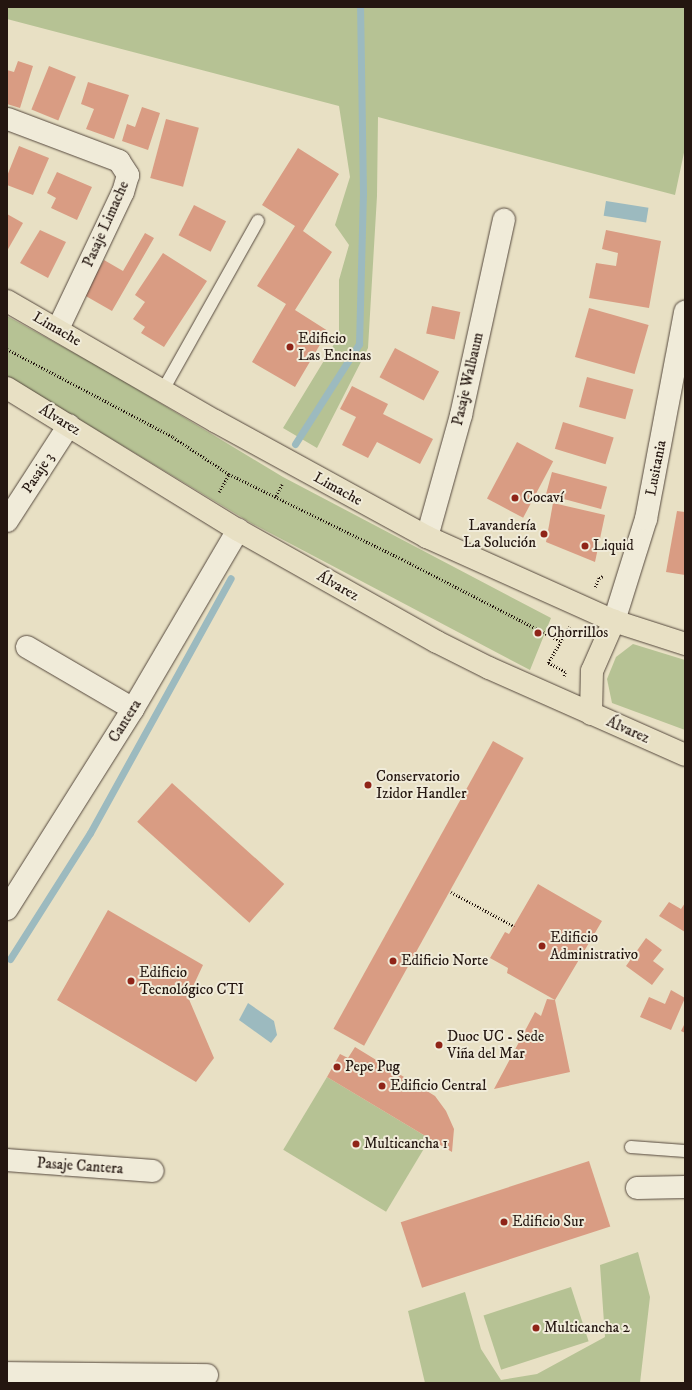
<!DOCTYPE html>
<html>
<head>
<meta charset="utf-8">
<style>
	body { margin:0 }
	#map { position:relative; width:692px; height:1390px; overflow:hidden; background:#e8e0c4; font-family:"IM FELL DW Pica",serif }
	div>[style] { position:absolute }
	.green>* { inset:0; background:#b6c294; transform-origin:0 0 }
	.water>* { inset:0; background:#9cbabf; transform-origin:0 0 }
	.stream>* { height:7px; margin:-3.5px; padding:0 3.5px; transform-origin:3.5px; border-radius:3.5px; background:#9cbabf }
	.building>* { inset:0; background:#d99c83; transform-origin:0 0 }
	.path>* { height:2.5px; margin-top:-1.25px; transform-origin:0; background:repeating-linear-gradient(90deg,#241610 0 1px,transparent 0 3px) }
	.roads { filter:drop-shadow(0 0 1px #55483d) drop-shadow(0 0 1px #55483d) }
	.lane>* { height:12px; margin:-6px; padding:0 6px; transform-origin:6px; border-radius:6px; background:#f0ebd9 }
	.street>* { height:22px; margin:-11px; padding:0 11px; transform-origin:11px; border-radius:11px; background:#f0ebd9 }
	.secondary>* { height:22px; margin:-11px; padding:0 11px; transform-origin:11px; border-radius:11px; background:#f0ebd9 }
	.primary>* { height:22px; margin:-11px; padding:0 11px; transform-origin:11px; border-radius:11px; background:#e8e0c4 }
	.dots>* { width:11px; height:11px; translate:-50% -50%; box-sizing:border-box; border:2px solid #f0ebd9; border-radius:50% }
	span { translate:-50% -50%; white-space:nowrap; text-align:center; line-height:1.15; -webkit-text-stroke:4px #f0ebd9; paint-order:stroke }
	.street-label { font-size:15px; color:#241610 }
	.poi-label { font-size:15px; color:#241610 }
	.left { translate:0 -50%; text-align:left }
	.right { translate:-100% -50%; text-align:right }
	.frame { position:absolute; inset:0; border:8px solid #241610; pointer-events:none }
</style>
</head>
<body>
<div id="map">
	<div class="green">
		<div style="clip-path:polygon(7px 7px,685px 7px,685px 148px,675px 195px,378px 117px,377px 196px,368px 348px,317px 448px,283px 428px,339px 336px,339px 280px,349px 245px,335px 225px,350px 177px,339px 106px,7px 19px)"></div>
		<div style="clip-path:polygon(7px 316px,107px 371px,283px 477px,551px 618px,530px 670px,251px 523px,7px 376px)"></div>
		<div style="clip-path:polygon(633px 644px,685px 660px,685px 730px,612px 703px,607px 679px,616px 657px)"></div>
		<div style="left:327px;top:1077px;width:120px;height:85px;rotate:31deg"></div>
		<div style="clip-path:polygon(638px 1252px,650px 1297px,640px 1383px,425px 1383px,408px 1311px,465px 1292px,481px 1349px,501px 1380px,537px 1374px,605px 1337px,600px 1265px)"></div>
		<div style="left:571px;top:1287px;width:57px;height:92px;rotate:72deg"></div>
	</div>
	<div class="water">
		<div style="left:606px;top:201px;width:43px;height:15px;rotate:9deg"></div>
		<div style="clip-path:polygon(248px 1003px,274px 1021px,277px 1035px,271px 1043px,239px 1020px)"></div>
	</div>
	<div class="stream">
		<div style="left:295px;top:444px;width:119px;rotate:-57.4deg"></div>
		<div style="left:359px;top:344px;width:150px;rotate:-88.5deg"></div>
		<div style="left:363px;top:194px;width:187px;rotate:-90.9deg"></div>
		<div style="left:10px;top:959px;width:149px;rotate:-57.6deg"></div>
		<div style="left:90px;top:833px;width:291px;rotate:-61.1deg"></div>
	</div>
	<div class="building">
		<div style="clip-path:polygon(18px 61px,33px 66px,20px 108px,7px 104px,7px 70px,14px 72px)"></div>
		<div style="left:49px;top:66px;width:29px;height:47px;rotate:22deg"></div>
		<div style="clip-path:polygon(88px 82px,129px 95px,114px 139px,86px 129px,94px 109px,81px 104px)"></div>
		<div style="clip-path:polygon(142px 107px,160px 113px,148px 150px,122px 141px,127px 124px,135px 127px)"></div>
		<div style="left:166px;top:119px;width:34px;height:61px;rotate:15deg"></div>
		<div style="clip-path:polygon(19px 146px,49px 158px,33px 195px,7px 185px,7px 176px)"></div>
		<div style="clip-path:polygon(298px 148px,339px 174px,303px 231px,332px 252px,295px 310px,328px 331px,295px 387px,252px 362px,286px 304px,257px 286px,295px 226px,262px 205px)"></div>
		<div style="clip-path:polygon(57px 172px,92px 187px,77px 220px,51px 208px,56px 198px,47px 193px)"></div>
		<div style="left:194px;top:205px;width:36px;height:34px;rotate:27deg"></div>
		<div style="clip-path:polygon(7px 214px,23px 223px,7px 251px)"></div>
		<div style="clip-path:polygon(40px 230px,66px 242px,48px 278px,20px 263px)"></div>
		<div style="clip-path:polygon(606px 230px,661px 241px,649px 308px,589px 298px,596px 263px,616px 266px,618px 253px,602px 249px)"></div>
		<div style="clip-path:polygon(145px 233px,154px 238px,112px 311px,84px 295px,104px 260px,123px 271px)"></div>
		<div style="clip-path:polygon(163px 253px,207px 281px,164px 347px,141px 333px,145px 327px,133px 319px,145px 302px,135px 295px)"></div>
		<div style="left:432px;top:306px;width:29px;height:28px;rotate:12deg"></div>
		<div style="left:589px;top:308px;width:62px;height:51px;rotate:16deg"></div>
		<div style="left:395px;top:348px;width:50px;height:33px;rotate:28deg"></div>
		<div style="left:587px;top:377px;width:48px;height:31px;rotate:15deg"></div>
		<div style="clip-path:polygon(352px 386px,388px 404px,383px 414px,433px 439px,420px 464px,377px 442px,368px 458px,342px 445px,356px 417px,340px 409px)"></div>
		<div style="left:563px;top:422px;width:53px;height:28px;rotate:17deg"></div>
		<div style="left:517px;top:442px;width:41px;height:64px;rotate:28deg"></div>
		<div style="left:552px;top:472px;width:57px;height:23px;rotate:15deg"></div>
		<div style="clip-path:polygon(553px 503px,605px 515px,595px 562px,546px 542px)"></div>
		<div style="clip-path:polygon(677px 511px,685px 512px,685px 575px,666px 572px)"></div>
		<div style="left:493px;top:741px;width:35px;height:329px;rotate:29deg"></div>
		<div style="left:172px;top:783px;width:151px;height:52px;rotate:42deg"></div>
		<div style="clip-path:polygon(538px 884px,602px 921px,555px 1000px,507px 973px,508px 968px,490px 958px,505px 932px,509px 934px)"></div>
		<div style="clip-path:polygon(669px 902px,681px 909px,685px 903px,685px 932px,659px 916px)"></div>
		<div style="clip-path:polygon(108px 910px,203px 965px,188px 997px,214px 1058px,196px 1082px,57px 1000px)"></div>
		<div style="clip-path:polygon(646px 938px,662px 950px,653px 961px,664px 969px,652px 985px,626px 966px)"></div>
		<div style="clip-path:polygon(671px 990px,685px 998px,671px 1030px,640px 1017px,649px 997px,665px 1004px)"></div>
		<div style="clip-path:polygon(547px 999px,555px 1000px,570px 1072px,494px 1089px,535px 1012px,541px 1016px)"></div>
		<div style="clip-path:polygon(685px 1023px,685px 1033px,681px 1031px)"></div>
		<div style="clip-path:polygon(355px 1047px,435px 1096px,446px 1111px,454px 1129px,452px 1152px,327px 1077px,340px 1054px,348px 1058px)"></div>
		<div style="left:589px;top:1161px;width:69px;height:198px;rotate:72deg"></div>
	</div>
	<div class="path">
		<div style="left:7px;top:349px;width:188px;rotate:27.9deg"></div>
		<div style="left:173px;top:437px;width:67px;rotate:33.5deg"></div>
		<div style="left:229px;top:474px;width:193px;rotate:26.2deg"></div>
		<div style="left:402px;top:559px;width:178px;rotate:27.4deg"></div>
		<div style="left:219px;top:492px;width:21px;rotate:-61deg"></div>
		<div style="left:276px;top:496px;width:13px;rotate:-63deg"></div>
		<div style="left:595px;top:587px;width:10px;rotate:-66deg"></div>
		<div style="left:599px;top:578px;width:4px;rotate:-27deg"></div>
		<div style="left:564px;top:676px;width:4px;rotate:-76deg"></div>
		<div style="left:565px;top:672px;width:19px;rotate:-152deg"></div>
		<div style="left:548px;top:663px;width:42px;rotate:-59.7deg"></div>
		<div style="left:451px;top:892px;width:72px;rotate:28.4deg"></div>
	</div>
	<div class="roads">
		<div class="lane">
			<div style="left:163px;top:390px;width:194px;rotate:-60.7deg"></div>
			<div style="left:631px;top:1147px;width:54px;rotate:4.2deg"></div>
		</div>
		<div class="street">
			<div style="left:8px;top:119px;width:119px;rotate:20.7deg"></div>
			<div style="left:119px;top:161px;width:17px;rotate:57deg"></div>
			<div style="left:128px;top:175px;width:18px;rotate:106deg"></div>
			<div style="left:123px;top:192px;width:152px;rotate:115.4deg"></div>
			<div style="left:7px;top:521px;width:114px;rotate:-57.1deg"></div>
			<div style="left:427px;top:537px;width:127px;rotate:-74.4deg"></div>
			<div style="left:461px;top:415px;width:200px;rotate:-77.6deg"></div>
			<div style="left:27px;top:647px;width:123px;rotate:30.3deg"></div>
			<div style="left:7px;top:909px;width:236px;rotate:-57.8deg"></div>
			<div style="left:133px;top:709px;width:208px;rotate:-59.6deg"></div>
			<div style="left:7px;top:1160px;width:146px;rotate:4.3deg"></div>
			<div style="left:637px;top:1188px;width:48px;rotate:-1.2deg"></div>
			<div style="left:8px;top:1373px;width:199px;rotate:0.6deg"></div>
		</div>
		<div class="secondary">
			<div style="left:614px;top:621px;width:107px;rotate:-72.6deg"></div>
			<div style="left:646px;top:519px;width:211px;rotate:-79.3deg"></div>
		</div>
		<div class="primary">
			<div style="left:7px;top:301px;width:240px;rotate:30deg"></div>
			<div style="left:215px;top:421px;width:242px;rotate:28.7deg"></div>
			<div style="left:427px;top:537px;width:205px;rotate:24.2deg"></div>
			<div style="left:614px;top:621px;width:75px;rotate:17.9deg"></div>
			<div style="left:7px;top:388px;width:271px;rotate:31.6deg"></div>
			<div style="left:238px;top:530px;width:228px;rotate:29.4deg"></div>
			<div style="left:437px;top:642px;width:58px;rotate:26.6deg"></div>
			<div style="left:489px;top:668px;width:214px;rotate:23.9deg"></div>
			<div style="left:591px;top:714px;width:43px;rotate:-88.7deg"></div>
			<div style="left:592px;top:671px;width:55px;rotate:-66.3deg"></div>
		</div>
	</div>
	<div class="dots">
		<div style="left:290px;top:347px;background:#8f2418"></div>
		<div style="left:515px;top:498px;background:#8f2418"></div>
		<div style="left:544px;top:534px;background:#8f2418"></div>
		<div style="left:585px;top:546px;background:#8f2418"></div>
		<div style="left:538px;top:633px;background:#8f2418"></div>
		<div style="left:368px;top:785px;background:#8f2418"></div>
		<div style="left:542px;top:946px;background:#8f2418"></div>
		<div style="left:393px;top:961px;background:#8f2418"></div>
		<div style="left:131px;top:981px;background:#8f2418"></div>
		<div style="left:439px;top:1045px;background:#8f2418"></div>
		<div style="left:337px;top:1067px;background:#8f2418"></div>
		<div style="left:382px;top:1086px;background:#8f2418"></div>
		<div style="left:356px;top:1144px;background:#8f2418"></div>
		<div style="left:504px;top:1222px;background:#8f2418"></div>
		<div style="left:536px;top:1328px;background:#8f2418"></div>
	</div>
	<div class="street-label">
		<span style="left:106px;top:224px;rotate:-66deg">Pasaje Limache</span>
		<span style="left:57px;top:329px;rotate:30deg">Limache</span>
		<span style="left:468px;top:379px;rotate:-77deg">Pasaje Walbaum</span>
		<span style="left:60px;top:420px;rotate:31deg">Álvarez</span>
		<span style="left:656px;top:468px;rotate:-79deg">Lusitania</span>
		<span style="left:38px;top:473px;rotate:-57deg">Pasaje 3</span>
		<span style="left:338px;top:489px;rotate:29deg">Limache</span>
		<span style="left:338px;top:586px;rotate:29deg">Álvarez</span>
		<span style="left:125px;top:721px;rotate:-58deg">Cantera</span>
		<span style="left:628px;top:730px;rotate:24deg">Álvarez</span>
		<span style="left:80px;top:1166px;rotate:4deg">Pasaje Cantera</span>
	</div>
	<div class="poi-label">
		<span class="left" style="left:298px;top:347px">Edificio<br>Las Encinas</span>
		<span class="left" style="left:523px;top:498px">Cocaví</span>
		<span class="right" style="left:536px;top:534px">Lavandería<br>La Solución</span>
		<span class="left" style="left:593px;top:546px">Liquid</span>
		<span class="left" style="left:547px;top:633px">Chorrillos</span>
		<span class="left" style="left:376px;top:785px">Conservatorio<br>Izidor Handler</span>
		<span class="left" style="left:550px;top:946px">Edificio<br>Administrativo</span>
		<span class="left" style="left:401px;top:961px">Edificio Norte</span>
		<span class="left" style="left:139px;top:981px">Edificio<br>Tecnológico CTI</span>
		<span class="left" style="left:447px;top:1045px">Duoc UC - Sede<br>Viña del Mar</span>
		<span class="left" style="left:345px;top:1067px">Pepe Pug</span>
		<span class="left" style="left:390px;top:1086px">Edificio Central</span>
		<span class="left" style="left:364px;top:1144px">Multicancha 1</span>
		<span class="left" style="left:512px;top:1222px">Edificio Sur</span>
		<span class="left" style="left:544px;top:1328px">Multicancha 2</span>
	</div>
	<div class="frame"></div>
</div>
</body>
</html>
